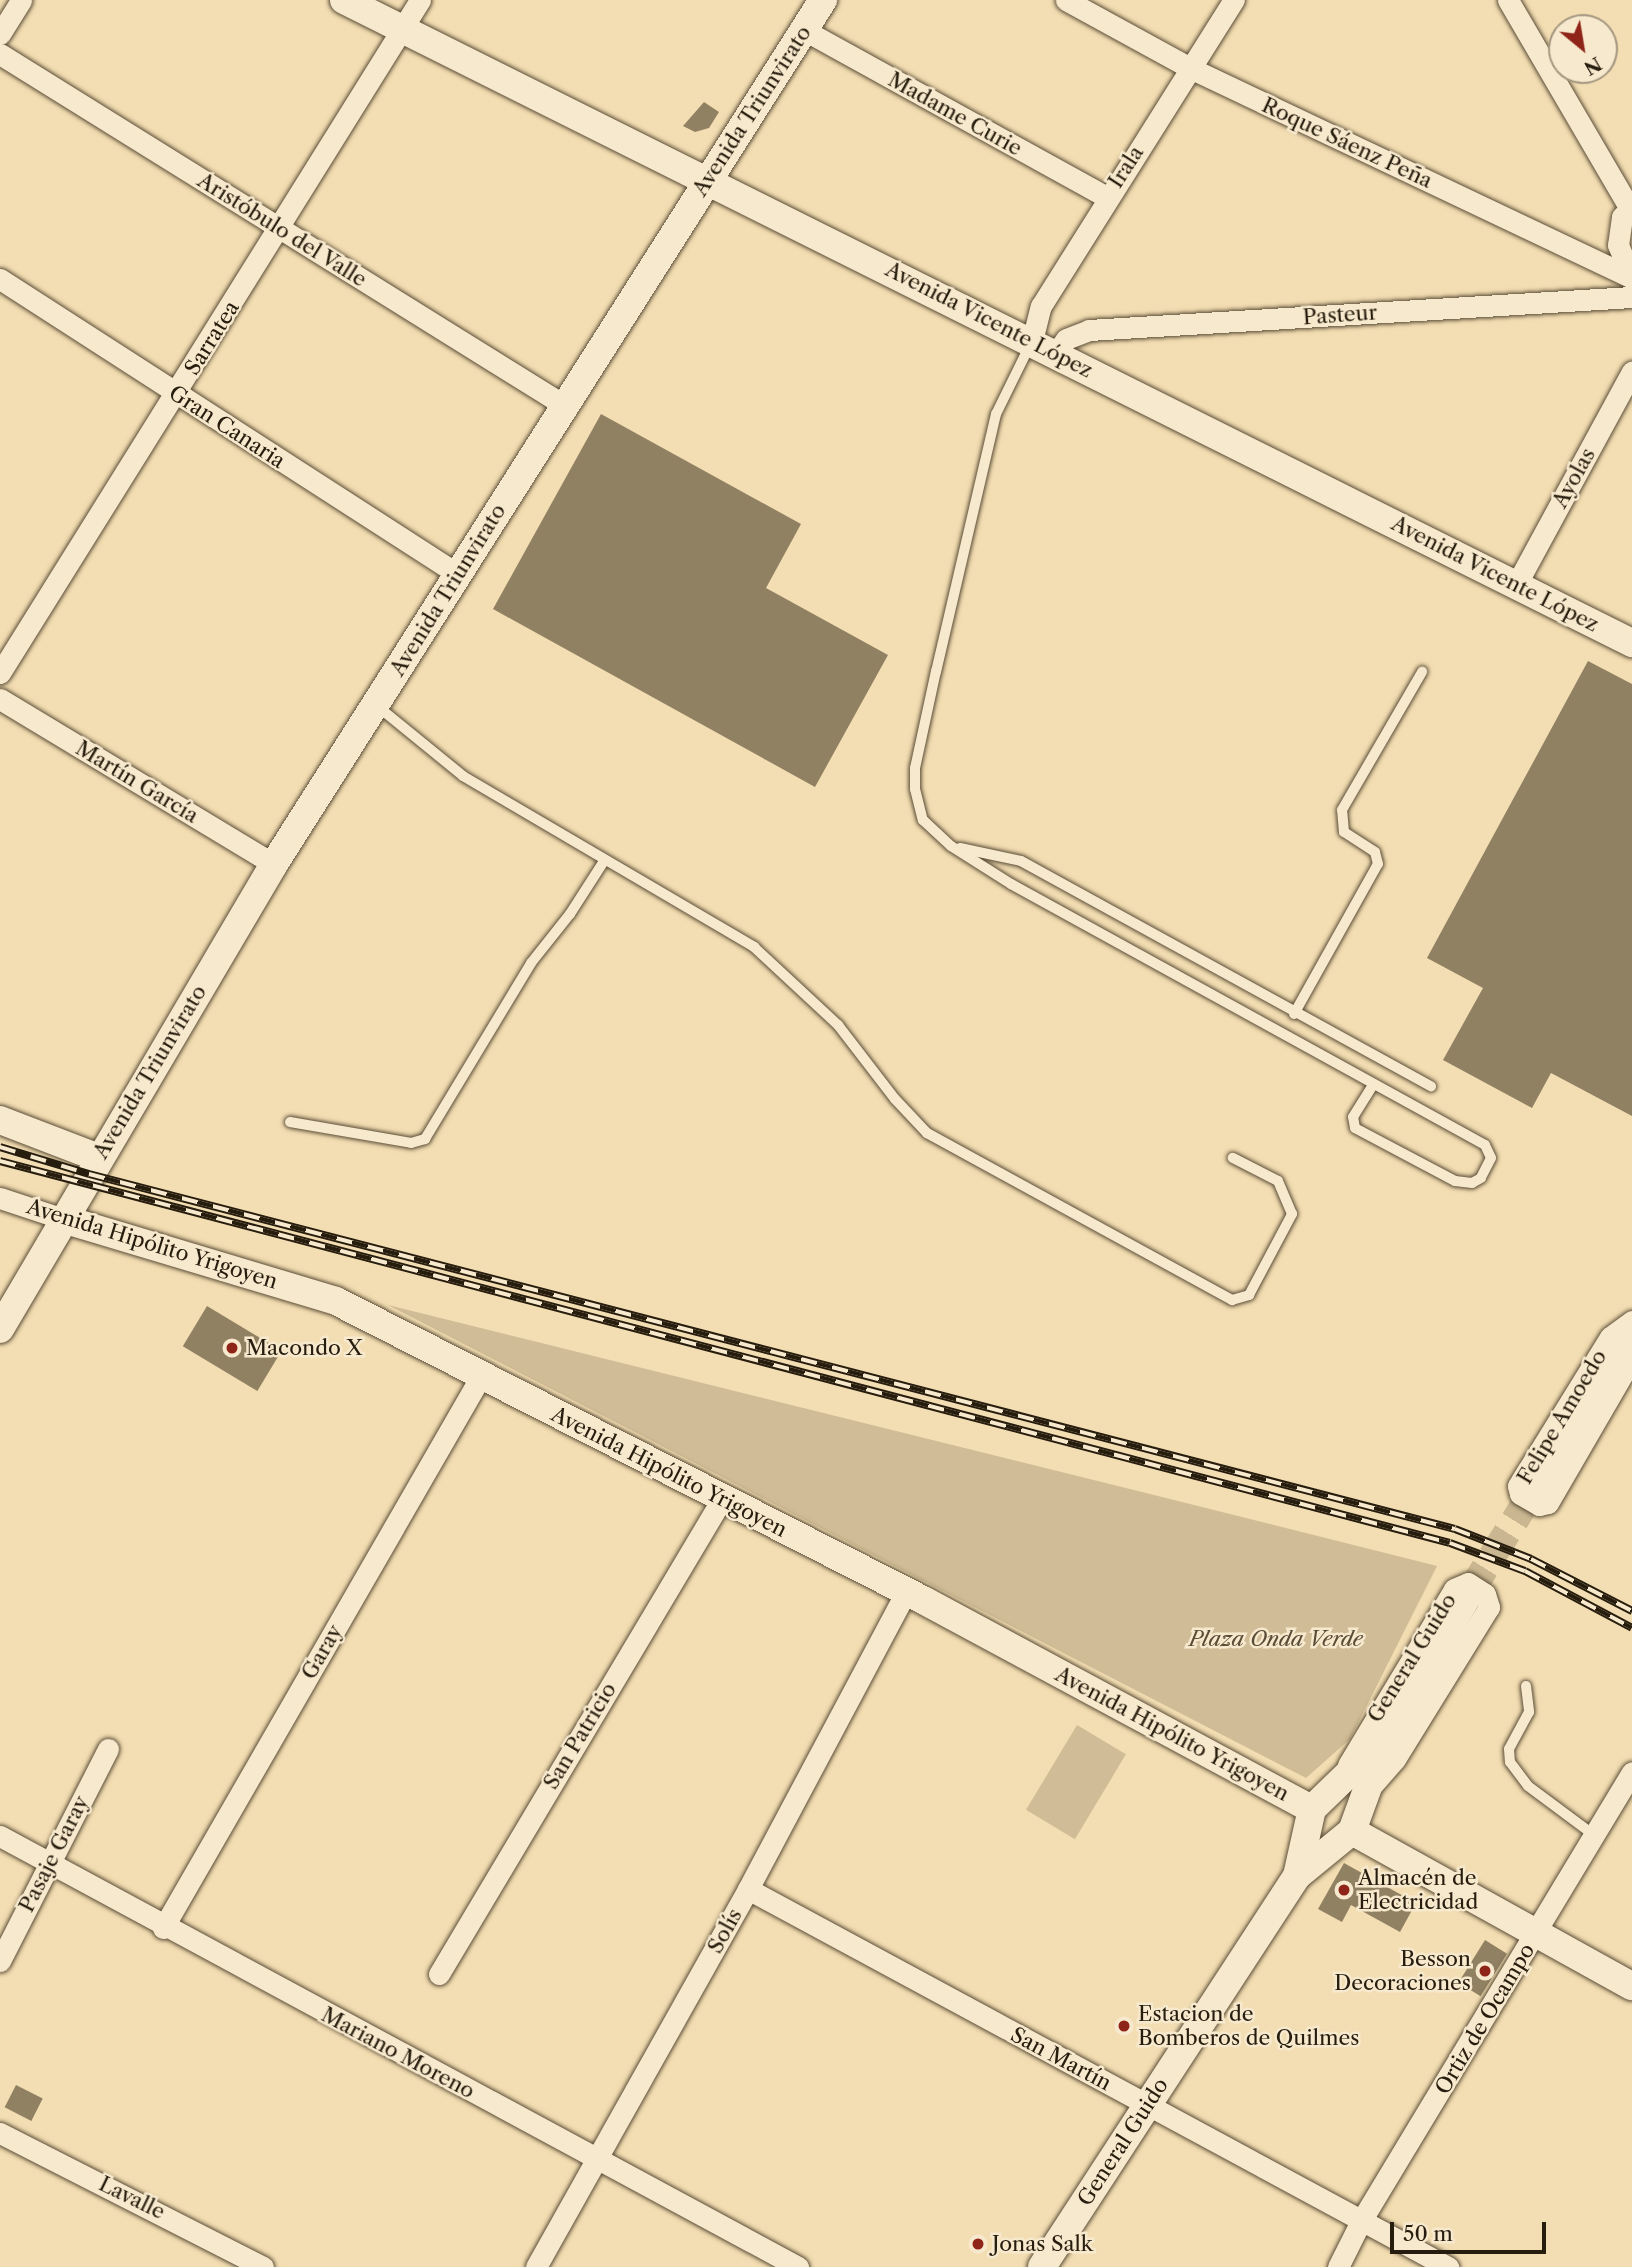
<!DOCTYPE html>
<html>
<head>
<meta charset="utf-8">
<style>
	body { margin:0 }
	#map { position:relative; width:1632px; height:2267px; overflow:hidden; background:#f3ddb2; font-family:"Libre Caslon Text",serif }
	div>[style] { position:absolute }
	.green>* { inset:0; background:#d0bc96; transform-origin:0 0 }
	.building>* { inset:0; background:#918163; transform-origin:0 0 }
	.secondary-tunnel>* { height:28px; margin-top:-14px; transform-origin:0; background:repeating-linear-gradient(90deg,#cab791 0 28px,transparent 0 42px) }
	.roads { filter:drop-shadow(0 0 2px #5a4d37) drop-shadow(0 0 2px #5a4d37) }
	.lane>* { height:10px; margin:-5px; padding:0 5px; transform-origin:5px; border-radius:5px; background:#f7e9cd }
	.street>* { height:21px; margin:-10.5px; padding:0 10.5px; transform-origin:10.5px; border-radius:10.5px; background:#f7e9cd }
	.secondary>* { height:28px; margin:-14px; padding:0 14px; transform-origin:14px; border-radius:14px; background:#f7e9cd }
	.rail>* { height:8px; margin-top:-4px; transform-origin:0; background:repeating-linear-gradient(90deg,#f7e9cd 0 16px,#271d0e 0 32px); box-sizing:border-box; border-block:2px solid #271d0e }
	.dots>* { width:19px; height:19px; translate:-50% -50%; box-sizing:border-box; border:4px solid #f7e9cd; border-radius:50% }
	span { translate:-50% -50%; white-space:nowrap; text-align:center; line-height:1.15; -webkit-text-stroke:5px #f7e9cd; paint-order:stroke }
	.street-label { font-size:21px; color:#271d0e }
	.poi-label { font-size:21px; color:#271d0e }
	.left { translate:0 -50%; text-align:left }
	.right { translate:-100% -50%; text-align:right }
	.park-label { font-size:21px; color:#5a4d37; font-style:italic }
	.north { position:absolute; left:1548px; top:14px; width:70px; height:70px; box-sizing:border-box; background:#f7e9cd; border:2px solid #a49781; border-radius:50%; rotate:150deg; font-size:19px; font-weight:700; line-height:28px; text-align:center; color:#271d0e }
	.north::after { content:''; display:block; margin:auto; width:24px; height:32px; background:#8f2418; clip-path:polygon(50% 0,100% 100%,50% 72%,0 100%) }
	.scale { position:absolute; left:1390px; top:2222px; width:156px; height:32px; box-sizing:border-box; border:4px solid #271d0e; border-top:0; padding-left:9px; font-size:21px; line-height:24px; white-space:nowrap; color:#271d0e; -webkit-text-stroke:5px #f7e9cd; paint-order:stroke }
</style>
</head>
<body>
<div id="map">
	<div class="green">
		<div style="clip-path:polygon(388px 1305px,1146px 1493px,1437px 1566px,1350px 1739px,1306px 1778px)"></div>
		<div style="left:1077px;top:1725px;width:57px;height:99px;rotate:31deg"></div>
	</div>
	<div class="building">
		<div style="clip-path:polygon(704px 102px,719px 112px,709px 128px,695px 132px,683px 126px)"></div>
		<div style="clip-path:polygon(601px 414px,801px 524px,766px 588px,888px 655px,815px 787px,493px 609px)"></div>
		<div style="clip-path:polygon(1588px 661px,1632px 684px,1632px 1116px,1551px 1073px,1532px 1108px,1443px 1060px,1483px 988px,1427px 958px)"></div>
		<div style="left:207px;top:1306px;width:87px;height:47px;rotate:31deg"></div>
		<div style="clip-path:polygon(1344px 1863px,1416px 1903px,1400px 1932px,1351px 1905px,1342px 1922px,1318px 1909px)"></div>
		<div style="left:1485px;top:1940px;width:26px;height:50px;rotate:32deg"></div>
		<div style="left:16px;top:2085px;width:30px;height:25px;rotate:27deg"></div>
	</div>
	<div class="secondary-tunnel">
		<div style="left:1470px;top:1592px;width:123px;rotate:-58deg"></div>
	</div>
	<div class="roads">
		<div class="lane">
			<div style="left:1030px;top:345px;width:77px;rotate:116.2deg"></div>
			<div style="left:996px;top:414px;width:264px;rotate:103.1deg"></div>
			<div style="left:936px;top:671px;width:99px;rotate:102.2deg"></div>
			<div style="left:915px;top:768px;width:21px;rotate:90deg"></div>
			<div style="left:915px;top:789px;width:32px;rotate:76deg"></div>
			<div style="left:923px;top:820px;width:38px;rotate:43deg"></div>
			<div style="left:951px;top:846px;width:71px;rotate:32.3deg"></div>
			<div style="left:1011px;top:884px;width:541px;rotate:28.84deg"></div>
			<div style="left:1485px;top:1145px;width:14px;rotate:65deg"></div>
			<div style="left:1491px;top:1158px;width:22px;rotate:117deg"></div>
			<div style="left:1481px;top:1178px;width:10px;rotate:151deg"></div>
			<div style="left:1472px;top:1183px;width:17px;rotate:-173deg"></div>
			<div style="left:1455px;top:1181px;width:113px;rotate:-152.1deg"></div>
			<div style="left:1355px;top:1128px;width:11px;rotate:-100deg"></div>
			<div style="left:1353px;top:1117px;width:39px;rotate:-58deg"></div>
			<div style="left:376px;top:705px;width:112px;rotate:39.2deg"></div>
			<div style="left:463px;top:776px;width:338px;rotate:30.4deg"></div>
			<div style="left:754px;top:947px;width:115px;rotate:42.9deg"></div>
			<div style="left:838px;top:1025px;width:93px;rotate:52.4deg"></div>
			<div style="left:895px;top:1099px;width:47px;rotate:46.7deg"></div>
			<div style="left:927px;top:1133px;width:348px;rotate:28.7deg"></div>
			<div style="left:1232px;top:1300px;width:18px;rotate:-16deg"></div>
			<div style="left:1249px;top:1295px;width:92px;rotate:-62deg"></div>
			<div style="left:1292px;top:1214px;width:36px;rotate:-113deg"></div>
			<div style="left:1278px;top:1181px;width:51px;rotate:-152.9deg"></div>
			<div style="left:960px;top:848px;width:62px;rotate:12deg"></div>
			<div style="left:1021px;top:861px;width:468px;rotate:28.8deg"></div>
			<div style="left:1294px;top:1014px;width:172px;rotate:-60.8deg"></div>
			<div style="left:1378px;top:864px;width:12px;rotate:-104deg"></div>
			<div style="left:1375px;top:852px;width:37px;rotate:-147deg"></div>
			<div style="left:1344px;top:832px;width:22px;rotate:-95deg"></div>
			<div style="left:1342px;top:810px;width:160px;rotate:-59.9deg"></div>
			<div style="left:290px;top:1122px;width:123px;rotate:9.8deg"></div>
			<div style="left:411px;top:1143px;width:15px;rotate:-16deg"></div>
			<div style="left:425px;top:1139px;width:205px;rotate:-58.9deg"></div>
			<div style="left:531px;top:963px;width:63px;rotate:-51.5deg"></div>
			<div style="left:570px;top:914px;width:63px;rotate:-57.3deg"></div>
			<div style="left:1526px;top:1686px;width:26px;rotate:83deg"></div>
			<div style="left:1529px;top:1712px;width:42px;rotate:118.4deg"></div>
			<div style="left:1509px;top:1749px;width:13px;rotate:86deg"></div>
			<div style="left:1510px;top:1762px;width:30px;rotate:53deg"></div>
			<div style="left:1528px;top:1786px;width:82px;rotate:36.6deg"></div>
		</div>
		<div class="street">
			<div style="left:1066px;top:0;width:141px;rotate:28.7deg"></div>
			<div style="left:1190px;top:68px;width:488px;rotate:25.4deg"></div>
			<div style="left:1508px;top:0;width:240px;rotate:59.7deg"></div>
			<div style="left:804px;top:30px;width:345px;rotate:28.9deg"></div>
			<div style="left:0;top:34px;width:40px;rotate:-58deg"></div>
			<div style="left:0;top:54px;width:664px;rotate:31.9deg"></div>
			<div style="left:1632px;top:206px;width:15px;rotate:132deg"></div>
			<div style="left:1622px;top:217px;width:28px;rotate:98deg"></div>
			<div style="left:1618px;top:245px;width:36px;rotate:67deg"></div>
			<div style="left:0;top:279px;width:543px;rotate:32.81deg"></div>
			<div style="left:1032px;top:341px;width:36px;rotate:-76deg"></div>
			<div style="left:1041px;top:306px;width:362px;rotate:-57.8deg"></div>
			<div style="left:1056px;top:353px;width:17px;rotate:-54deg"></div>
			<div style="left:1066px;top:339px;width:25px;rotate:-21deg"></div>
			<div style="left:1089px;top:330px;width:544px;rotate:-3.48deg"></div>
			<div style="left:1516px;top:585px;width:243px;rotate:-61.5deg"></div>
			<div style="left:0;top:673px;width:793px;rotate:-58.03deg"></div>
			<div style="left:0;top:699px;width:320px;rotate:31.1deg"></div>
			<div style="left:0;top:1198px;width:66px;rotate:18.4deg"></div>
			<div style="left:1632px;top:1321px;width:27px;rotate:144deg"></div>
			<div style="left:1610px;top:1337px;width:175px;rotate:121.7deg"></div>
			<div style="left:1518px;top:1486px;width:8px;rotate:76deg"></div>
			<div style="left:1520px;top:1494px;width:22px;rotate:30deg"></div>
			<div style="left:1539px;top:1505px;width:9px;rotate:-13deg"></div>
			<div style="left:1548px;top:1503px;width:168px;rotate:-59.9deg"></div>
			<div style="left:1348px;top:1765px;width:205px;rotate:-58.9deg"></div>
			<div style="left:1454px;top:1589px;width:15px;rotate:-23deg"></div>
			<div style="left:1468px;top:1583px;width:20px;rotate:33deg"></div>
			<div style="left:1485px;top:1594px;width:14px;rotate:73deg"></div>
			<div style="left:1489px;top:1607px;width:179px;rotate:121.7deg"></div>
			<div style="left:1395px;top:1759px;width:33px;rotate:131deg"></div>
			<div style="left:0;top:1836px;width:907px;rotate:28.37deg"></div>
			<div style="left:748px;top:1889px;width:796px;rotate:28.37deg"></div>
			<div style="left:163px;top:1928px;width:637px;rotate:-60.05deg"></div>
			<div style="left:0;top:1961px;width:238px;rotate:-63deg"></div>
			<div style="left:439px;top:1974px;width:553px;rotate:-59.21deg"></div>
			<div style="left:0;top:2133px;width:295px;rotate:27deg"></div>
			<div style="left:536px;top:2267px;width:433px;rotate:-60.7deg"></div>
			<div style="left:748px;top:1889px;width:336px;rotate:-62deg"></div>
			<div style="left:1338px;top:2267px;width:51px;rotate:-63.4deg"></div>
			<div style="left:1361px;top:2221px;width:524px;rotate:-58.89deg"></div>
		</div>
		<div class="secondary">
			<div style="left:344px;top:0;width:1440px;rotate:26.53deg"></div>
			<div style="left:0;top:1120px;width:106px;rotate:21deg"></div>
			<div style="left:63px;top:1219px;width:285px;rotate:16.7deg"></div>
			<div style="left:336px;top:1301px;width:661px;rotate:26.99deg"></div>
			<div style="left:925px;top:1601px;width:439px;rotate:28.3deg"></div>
			<div style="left:0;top:1329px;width:540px;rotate:-59.49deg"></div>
			<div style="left:274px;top:864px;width:1024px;rotate:-57.57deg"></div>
			<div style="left:1535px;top:1488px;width:185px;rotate:-58.5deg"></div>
			<div style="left:1352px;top:1831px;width:320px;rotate:29deg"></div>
			<div style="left:1297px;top:1876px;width:69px;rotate:-77.4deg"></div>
			<div style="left:1312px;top:1809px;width:89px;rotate:-44.1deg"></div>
			<div style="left:1042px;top:2267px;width:467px;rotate:-56.9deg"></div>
			<div style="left:1297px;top:1876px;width:71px;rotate:-39.3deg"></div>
			<div style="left:1352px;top:1831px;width:102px;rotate:-70deg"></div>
			<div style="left:1387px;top:1735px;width:165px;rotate:-59.9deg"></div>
		</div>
	</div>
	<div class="rail">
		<div style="left:0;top:1147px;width:93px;rotate:16.9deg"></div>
		<div style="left:89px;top:1174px;width:1411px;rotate:14.57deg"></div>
		<div style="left:1455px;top:1529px;width:82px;rotate:21.5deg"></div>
		<div style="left:1531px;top:1559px;width:114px;rotate:27.2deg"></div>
		<div style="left:0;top:1161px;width:1499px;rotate:14.76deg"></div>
		<div style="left:1450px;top:1543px;width:80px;rotate:20.5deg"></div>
		<div style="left:1525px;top:1571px;width:121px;rotate:28deg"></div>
	</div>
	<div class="dots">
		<div style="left:232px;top:1348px;background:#8f2418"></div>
		<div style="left:1344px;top:1890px;background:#8f2418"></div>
		<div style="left:1485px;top:1971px;background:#8f2418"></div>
		<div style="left:1124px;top:2026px;background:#8f2418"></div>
		<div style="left:978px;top:2244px;background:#8f2418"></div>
	</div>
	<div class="street-label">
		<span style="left:752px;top:111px;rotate:-57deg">Avenida Triunvirato</span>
		<span style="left:955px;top:114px;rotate:29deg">Madame Curie</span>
		<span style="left:1347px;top:143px;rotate:25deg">Roque Sáenz Peña</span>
		<span style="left:1126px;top:167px;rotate:-57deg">Irala</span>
		<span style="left:282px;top:230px;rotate:32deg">Aristóbulo del Valle</span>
		<span style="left:1340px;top:315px;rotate:-4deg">Pasteur</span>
		<span style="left:989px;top:320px;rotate:27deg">Avenida Vicente López</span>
		<span style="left:212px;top:338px;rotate:-58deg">Sarratea</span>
		<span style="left:227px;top:427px;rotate:33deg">Gran Canaria</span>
		<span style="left:1574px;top:478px;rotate:-61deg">Ayolas</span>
		<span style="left:1495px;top:574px;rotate:27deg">Avenida Vicente López</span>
		<span style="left:448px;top:590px;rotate:-58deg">Avenida Triunvirato</span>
		<span style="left:137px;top:782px;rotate:31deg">Martín García</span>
		<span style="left:150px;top:1072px;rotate:-59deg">Avenida Triunvirato</span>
		<span style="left:152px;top:1244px;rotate:17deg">Avenida Hipólito Yrigoyen</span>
		<span style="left:1562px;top:1417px;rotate:-59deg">Felipe Amoedo</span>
		<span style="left:669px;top:1472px;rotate:27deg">Avenida Hipólito Yrigoyen</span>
		<span style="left:322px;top:1652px;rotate:-60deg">Garay</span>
		<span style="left:1412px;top:1658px;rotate:-58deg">General Guido</span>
		<span style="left:1172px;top:1734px;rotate:28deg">Avenida Hipólito Yrigoyen</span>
		<span style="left:580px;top:1736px;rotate:-59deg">San Patricio</span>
		<span style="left:54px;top:1854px;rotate:-63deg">Pasaje Garay</span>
		<span style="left:725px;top:1931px;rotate:-61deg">Solís</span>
		<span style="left:1485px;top:2019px;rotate:-59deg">Ortiz de Ocampo</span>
		<span style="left:398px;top:2053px;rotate:28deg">Mariano Moreno</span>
		<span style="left:1061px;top:2059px;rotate:28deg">San Martín</span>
		<span style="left:1123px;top:2142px;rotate:-57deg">General Guido</span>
		<span style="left:132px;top:2198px;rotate:26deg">Lavalle</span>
	</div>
	<div class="poi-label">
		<span class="left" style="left:246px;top:1348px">Macondo X</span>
		<span class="left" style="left:1358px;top:1890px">Almacén de<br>Electricidad</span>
		<span class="right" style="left:1471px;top:1971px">Besson<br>Decoraciones</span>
		<span class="left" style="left:1138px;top:2026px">Estacion de<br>Bomberos de Quilmes</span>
		<span class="left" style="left:992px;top:2244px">Jonas Salk</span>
	</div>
	<div class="park-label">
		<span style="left:1276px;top:1639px">Plaza Onda Verde</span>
	</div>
	<div class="north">N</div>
	<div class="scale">50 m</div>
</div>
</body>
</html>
